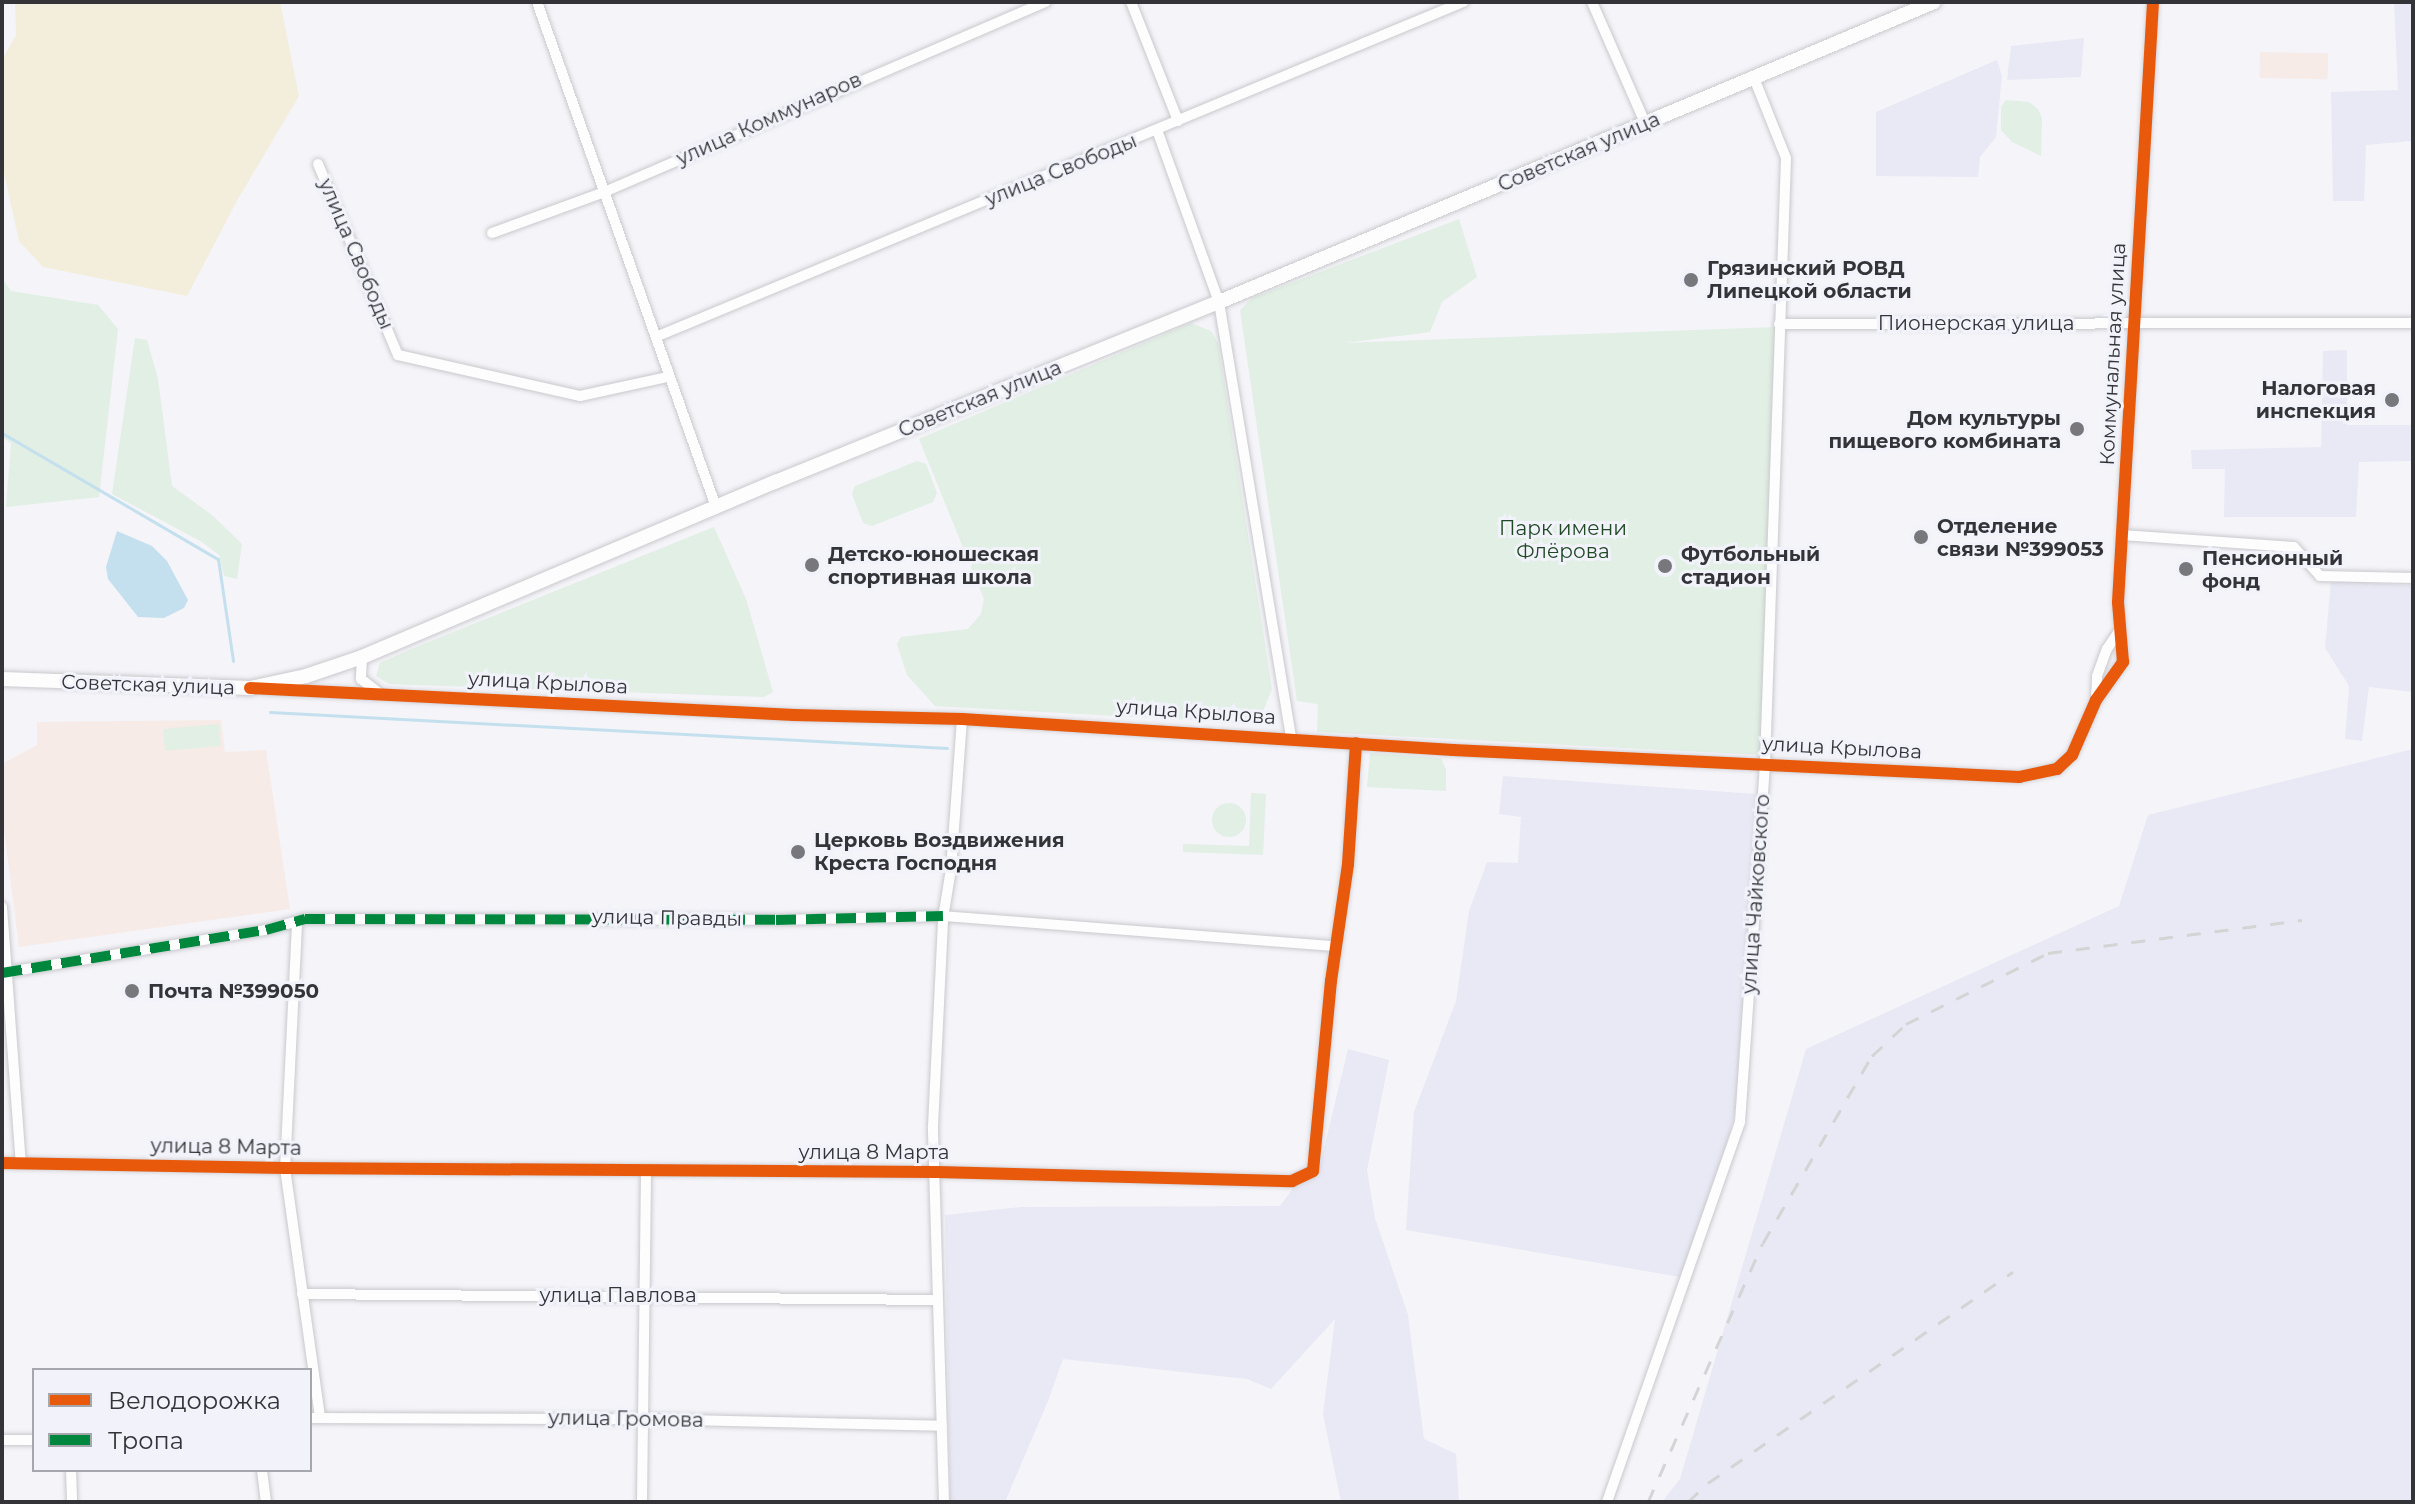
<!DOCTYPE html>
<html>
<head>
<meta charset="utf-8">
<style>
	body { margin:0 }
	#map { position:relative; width:2415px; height:1504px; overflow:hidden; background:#f4f4f9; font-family:Montserrat,sans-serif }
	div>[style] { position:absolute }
	.built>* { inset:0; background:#e9e9f5 }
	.education>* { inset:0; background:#f7ebe7; transform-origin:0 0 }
	.green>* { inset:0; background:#e1efe4; transform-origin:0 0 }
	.round { border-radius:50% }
	.sand>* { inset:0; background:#f3eedc }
	.water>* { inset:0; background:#c4e0ee }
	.stream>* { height:3px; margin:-1.5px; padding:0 1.5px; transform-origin:1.5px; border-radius:1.5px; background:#c4e0ee }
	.roads { filter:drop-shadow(0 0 2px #c9c9cd) drop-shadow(0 0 2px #c9c9cd) }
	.street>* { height:10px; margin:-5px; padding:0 5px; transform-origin:5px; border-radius:5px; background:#fdfdfe }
	.secondary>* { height:14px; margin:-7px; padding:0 7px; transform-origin:7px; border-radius:7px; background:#fdfdfe }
	.rail>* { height:3px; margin-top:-1.5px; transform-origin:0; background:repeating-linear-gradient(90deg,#d4d4d4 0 14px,transparent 0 28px) }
	.quiet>* { height:10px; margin-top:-5px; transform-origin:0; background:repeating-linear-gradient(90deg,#00873e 0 20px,transparent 0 30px) }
	.cycleway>* { height:12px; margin:-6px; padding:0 6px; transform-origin:6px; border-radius:6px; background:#e8590c }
	.dots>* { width:22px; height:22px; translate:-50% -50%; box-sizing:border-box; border:4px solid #f2f2fb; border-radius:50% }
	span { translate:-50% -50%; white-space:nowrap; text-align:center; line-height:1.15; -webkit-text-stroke:6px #f2f2fb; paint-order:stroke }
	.street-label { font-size:20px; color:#343438 }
	.poi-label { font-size:20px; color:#343438; font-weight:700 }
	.left { translate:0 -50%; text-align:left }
	.right { translate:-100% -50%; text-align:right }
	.park-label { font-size:20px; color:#1e4923 }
	.frame { position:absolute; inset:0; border:4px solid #343438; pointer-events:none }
	.legend { position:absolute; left:32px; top:1368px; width:280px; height:104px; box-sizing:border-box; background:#f2f2fb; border:2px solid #a6a6ad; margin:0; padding:10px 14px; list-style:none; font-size:24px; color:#343438 }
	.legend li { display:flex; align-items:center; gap:16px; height:40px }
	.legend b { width:40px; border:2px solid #a6a6ad }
</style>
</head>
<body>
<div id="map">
	<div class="built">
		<div style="clip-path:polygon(2394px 2px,2413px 2px,2413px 141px,2366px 145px,2364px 201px,2333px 201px,2331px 92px,2398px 90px)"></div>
		<div style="clip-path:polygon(2084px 38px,2081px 77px,2007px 80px,2011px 46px)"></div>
		<div style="clip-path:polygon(1997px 60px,2002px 76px,1996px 137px,1980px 157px,1978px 177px,1876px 176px,1876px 112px)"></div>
		<div style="clip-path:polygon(2347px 350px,2347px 425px,2413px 425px,2413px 461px,2359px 462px,2356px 517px,2224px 517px,2225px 469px,2192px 469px,2191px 450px,2321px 447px,2323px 351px)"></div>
		<div style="clip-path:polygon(2331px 580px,2413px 586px,2413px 692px,2369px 687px,2362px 741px,2345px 739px,2349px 686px,2325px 648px)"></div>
		<div style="clip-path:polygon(2413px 749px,2413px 1502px,1662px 1502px,1680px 1479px,1806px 1049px,2119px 906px,2148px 815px)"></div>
		<div style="clip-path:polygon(1503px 776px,1756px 794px,1739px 1096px,1692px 1279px,1406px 1230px,1414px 1112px,1456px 1001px,1469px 911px,1487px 862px,1518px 863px,1521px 817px,1499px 814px)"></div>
		<div style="clip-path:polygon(1348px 1049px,1389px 1060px,1367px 1170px,1375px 1218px,1408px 1315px,1424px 1439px,1456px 1454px,1459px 1502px,1341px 1502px,1323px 1414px,1335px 1319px,1271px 1389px,1247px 1379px,1063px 1359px,1048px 1401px,1005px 1502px,950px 1502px,945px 1215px,1021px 1207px,1280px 1206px,1304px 1173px,1318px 1173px)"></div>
	</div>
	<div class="education">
		<div style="left:2260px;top:52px;width:68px;height:26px;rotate:1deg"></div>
		<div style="clip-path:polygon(221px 720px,225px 752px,266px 750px,290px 909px,19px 947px,2px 814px,2px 764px,37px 745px,37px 722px)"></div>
	</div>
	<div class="green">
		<div style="clip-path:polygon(2006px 100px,2029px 102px,2038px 109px,2042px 118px,2041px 156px,2012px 142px,2001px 130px,2001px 107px)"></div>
		<div style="clip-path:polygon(1459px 219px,1477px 277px,1442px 302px,1430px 332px,1344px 343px,1776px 327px,1761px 755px,1317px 732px,1318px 704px,1297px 701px,1240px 310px,1252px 298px)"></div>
		<div style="clip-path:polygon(2px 278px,11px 291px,98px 305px,118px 329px,99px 497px,6px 507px,11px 443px,2px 437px)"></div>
		<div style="clip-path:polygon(1191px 323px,1211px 331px,1218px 343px,1272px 689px,1259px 721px,1244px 723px,935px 706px,907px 675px,897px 644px,901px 637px,968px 629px,981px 614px,984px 599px,919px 439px)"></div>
		<div style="clip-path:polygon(135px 338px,147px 340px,158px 379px,172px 486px,212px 515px,242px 544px,237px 579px,224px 576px,219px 555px,202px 542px,112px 494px)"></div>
		<div style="clip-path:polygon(917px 461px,926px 464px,937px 493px,933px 502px,872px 526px,863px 523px,852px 494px,855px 486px)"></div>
		<div style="clip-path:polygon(714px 527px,746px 599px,773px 692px,764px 697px,389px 684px,376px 676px,380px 663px,409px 650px)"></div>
		<div style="left:219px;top:724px;width:22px;height:56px;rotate:85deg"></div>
		<div style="clip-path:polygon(1370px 753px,1441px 758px,1446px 770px,1446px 791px,1367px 787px)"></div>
		<div style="clip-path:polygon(1251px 793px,1266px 794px,1263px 855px,1183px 852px,1183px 844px,1249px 846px)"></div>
		<div class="round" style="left:1212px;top:803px;width:34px;height:34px"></div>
	</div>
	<div class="sand">
		<div style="clip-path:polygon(15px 2px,280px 2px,299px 96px,238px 199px,187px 296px,43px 267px,19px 241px,2px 164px,2px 60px,16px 35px)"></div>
	</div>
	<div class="water">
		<div style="clip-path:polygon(117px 531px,152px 546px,167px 561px,188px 600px,184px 608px,164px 618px,138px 617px,108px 579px,106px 567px)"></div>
	</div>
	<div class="stream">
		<div style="left:2px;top:433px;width:250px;rotate:30.3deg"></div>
		<div style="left:218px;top:559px;width:103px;rotate:81.6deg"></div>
		<div style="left:270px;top:712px;width:678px;rotate:3.04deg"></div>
	</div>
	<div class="roads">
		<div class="street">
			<div style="left:537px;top:2px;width:536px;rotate:70.48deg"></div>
			<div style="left:1131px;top:2px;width:128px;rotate:68.4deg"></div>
			<div style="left:1592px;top:2px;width:134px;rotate:66.3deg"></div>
			<div style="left:1157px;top:130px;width:183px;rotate:70.2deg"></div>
			<div style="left:1219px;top:302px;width:442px;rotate:80.6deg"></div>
			<div style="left:318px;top:164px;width:207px;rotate:67.3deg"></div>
			<div style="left:398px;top:355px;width:187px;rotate:12.7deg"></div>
			<div style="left:580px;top:396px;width:90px;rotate:-12.2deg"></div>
			<div style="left:492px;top:233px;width:117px;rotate:-20deg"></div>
			<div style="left:602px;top:193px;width:483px;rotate:-23.3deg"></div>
			<div style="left:1779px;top:324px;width:634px;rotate:-0.09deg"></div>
			<div style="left:658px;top:336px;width:872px;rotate:-22.53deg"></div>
			<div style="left:2122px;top:535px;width:172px;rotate:4deg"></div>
			<div style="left:2294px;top:547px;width:39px;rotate:48deg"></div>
			<div style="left:2320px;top:576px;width:93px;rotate:1.2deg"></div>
			<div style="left:362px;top:657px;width:22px;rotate:93deg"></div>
			<div style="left:361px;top:679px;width:24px;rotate:38deg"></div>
			<div style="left:264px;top:689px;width:531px;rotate:2.81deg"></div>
			<div style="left:794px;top:715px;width:168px;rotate:1.4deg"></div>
			<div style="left:962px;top:719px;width:492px;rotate:3.6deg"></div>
			<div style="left:1453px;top:750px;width:567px;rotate:2.73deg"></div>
			<div style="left:2019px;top:777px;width:39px;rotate:-12deg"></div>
			<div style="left:2057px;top:769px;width:21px;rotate:-43deg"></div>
			<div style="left:2072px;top:755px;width:60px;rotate:-66.4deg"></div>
			<div style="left:2096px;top:700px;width:47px;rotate:-54.6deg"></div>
			<div style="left:2123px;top:662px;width:60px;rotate:-94.8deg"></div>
			<div style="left:2118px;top:602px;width:601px;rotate:-86.66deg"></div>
			<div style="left:2096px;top:698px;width:22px;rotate:-87deg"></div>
			<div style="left:2097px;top:676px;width:29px;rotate:-70deg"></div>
			<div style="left:2107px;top:649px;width:22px;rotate:-56deg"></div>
			<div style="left:2px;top:907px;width:257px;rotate:85.8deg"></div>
			<div style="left:297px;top:924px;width:244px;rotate:92.8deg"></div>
			<div style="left:285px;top:1168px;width:251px;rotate:82deg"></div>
			<div style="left:2px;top:973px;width:267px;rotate:-9.3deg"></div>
			<div style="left:266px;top:930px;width:41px;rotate:-15.8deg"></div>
			<div style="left:305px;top:919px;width:471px;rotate:0.1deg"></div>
			<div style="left:776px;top:920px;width:167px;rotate:-1.4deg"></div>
			<div style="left:943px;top:916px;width:394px;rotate:4.4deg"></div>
			<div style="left:2px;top:1163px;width:283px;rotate:1deg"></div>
			<div style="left:285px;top:1168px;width:652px;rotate:0.35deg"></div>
			<div style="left:937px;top:1172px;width:355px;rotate:1.5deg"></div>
			<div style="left:1292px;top:1181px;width:23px;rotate:-25deg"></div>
			<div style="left:1313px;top:1171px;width:191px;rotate:-84.6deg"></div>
			<div style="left:1331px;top:981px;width:118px;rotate:-81.7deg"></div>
			<div style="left:1348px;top:864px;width:121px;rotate:-86.2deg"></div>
			<div style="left:302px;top:1294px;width:633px;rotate:0.54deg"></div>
			<div style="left:310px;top:1418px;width:333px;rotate:0.2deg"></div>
			<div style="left:643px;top:1419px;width:299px;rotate:1.3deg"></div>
			<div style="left:2px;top:1440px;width:32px"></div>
			<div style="left:71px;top:1470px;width:32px;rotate:88deg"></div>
			<div style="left:262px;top:1470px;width:32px;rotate:83deg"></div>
			<div style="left:642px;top:1502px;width:331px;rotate:-89.3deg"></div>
			<div style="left:944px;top:1502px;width:376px;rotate:-91.7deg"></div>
			<div style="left:933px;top:1126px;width:208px;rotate:-87.2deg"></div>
			<div style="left:943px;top:918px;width:50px;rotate:-80.7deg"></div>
			<div style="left:951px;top:869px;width:150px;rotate:-85.8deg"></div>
			<div style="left:1607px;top:1502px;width:403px;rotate:-70.7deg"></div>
			<div style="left:1740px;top:1122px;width:360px;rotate:-86deg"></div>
			<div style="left:1765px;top:763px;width:605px;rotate:-88.01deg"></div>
			<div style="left:1786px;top:158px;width:86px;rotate:-111.8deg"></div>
		</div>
		<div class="secondary">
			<div style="left:2px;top:679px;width:248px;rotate:2.1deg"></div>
			<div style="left:250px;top:688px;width:57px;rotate:-12.1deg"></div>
			<div style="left:306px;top:676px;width:59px;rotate:-18.7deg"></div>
			<div style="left:362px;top:657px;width:449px;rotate:-23deg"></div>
			<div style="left:775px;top:482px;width:479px;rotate:-22.1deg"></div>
			<div style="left:1219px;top:302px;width:775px;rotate:-22.76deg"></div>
		</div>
	</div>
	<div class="rail">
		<div style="left:1648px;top:1502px;width:283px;rotate:-66.1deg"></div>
		<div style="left:1763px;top:1243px;width:216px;rotate:-59.8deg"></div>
		<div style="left:1872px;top:1056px;width:47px;rotate:-43.3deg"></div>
		<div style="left:1906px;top:1024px;width:159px;rotate:-26.6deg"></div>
		<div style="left:2048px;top:953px;width:256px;rotate:-7.4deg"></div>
		<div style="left:1688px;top:1502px;width:28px;rotate:-44deg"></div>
		<div style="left:1708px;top:1483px;width:371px;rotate:-34.7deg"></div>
	</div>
	<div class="quiet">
		<div style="left:2px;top:973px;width:267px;rotate:-9.3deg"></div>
		<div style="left:266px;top:930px;width:41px;rotate:-15.8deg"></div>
		<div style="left:305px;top:919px;width:471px;rotate:0.1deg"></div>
		<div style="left:776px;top:920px;width:167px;rotate:-1.4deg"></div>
	</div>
	<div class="cycleway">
		<div style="left:250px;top:688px;width:545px;rotate:2.84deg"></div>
		<div style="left:794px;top:715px;width:168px;rotate:1.4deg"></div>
		<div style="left:962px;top:719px;width:492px;rotate:3.6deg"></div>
		<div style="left:1453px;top:750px;width:567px;rotate:2.73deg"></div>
		<div style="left:2019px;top:777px;width:39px;rotate:-12deg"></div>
		<div style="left:2057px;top:769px;width:21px;rotate:-43deg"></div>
		<div style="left:2072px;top:755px;width:60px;rotate:-66.4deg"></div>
		<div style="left:2096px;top:700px;width:47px;rotate:-54.6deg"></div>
		<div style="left:2123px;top:662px;width:60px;rotate:-94.8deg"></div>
		<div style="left:2118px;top:602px;width:601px;rotate:-86.66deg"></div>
		<div style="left:2px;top:1163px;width:283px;rotate:1deg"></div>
		<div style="left:285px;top:1168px;width:652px;rotate:0.35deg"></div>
		<div style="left:937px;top:1172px;width:355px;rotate:1.5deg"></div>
		<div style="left:1292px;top:1181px;width:23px;rotate:-25deg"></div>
		<div style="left:1313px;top:1171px;width:191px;rotate:-84.6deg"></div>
		<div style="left:1331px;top:981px;width:118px;rotate:-81.7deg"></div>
		<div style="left:1348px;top:864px;width:121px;rotate:-86.2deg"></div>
	</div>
	<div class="dots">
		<div style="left:1691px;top:280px;background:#77777c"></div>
		<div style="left:2392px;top:400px;background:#77777c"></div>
		<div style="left:2077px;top:429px;background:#77777c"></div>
		<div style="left:1921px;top:537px;background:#77777c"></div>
		<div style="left:812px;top:565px;background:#77777c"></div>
		<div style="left:1665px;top:566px;background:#77777c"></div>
		<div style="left:2186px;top:569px;background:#77777c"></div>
		<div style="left:798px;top:852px;background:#77777c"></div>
		<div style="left:132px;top:991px;background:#77777c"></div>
	</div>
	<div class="street-label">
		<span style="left:769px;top:119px;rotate:-24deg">улица Коммунаров</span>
		<span style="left:1579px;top:152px;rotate:-23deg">Советская улица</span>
		<span style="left:1061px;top:170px;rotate:-22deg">улица Свободы</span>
		<span style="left:356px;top:254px;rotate:67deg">улица Свободы</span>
		<span style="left:1976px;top:323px">Пионерская улица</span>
		<span style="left:2113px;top:354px;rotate:-87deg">Коммунальная улица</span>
		<span style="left:980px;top:399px;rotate:-22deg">Советская улица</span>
		<span style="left:548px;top:683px;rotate:3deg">улица Крылова</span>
		<span style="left:148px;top:685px;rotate:2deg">Советская улица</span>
		<span style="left:1196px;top:712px;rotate:4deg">улица Крылова</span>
		<span style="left:1842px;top:748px;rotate:3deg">улица Крылова</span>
		<span style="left:1756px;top:894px;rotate:-86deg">улица Чайковского</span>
		<span style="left:667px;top:918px;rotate:1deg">улица Правды</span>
		<span style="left:226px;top:1147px;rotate:1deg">улица 8 Марта</span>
		<span style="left:874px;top:1152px">улица 8 Марта</span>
		<span style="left:618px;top:1295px">улица Павлова</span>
		<span style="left:626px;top:1419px;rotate:1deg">улица Громова</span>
	</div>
	<div class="poi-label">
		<span class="left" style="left:1707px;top:280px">Грязинский РОВД<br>Липецкой области</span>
		<span class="right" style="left:2376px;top:400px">Налоговая<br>инспекция</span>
		<span class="right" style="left:2061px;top:430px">Дом культуры<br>пищевого комбината</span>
		<span class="left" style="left:1937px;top:538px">Отделение<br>связи №399053</span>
		<span class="left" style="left:828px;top:566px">Детско-юношеская<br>спортивная школа</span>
		<span class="left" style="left:1681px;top:566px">Футбольный<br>стадион</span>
		<span class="left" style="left:2202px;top:570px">Пенсионный<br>фонд</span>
		<span class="left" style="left:814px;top:852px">Церковь Воздвижения<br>Креста Господня</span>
		<span class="left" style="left:148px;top:991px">Почта №399050</span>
	</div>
	<div class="park-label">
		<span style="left:1563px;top:540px">Парк имени<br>Флёрова</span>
	</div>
	<div class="frame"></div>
	<ul class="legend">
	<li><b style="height:10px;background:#e8590c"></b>Велодорожка</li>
	<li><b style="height:10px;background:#00873e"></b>Тропа</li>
	</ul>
</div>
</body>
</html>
